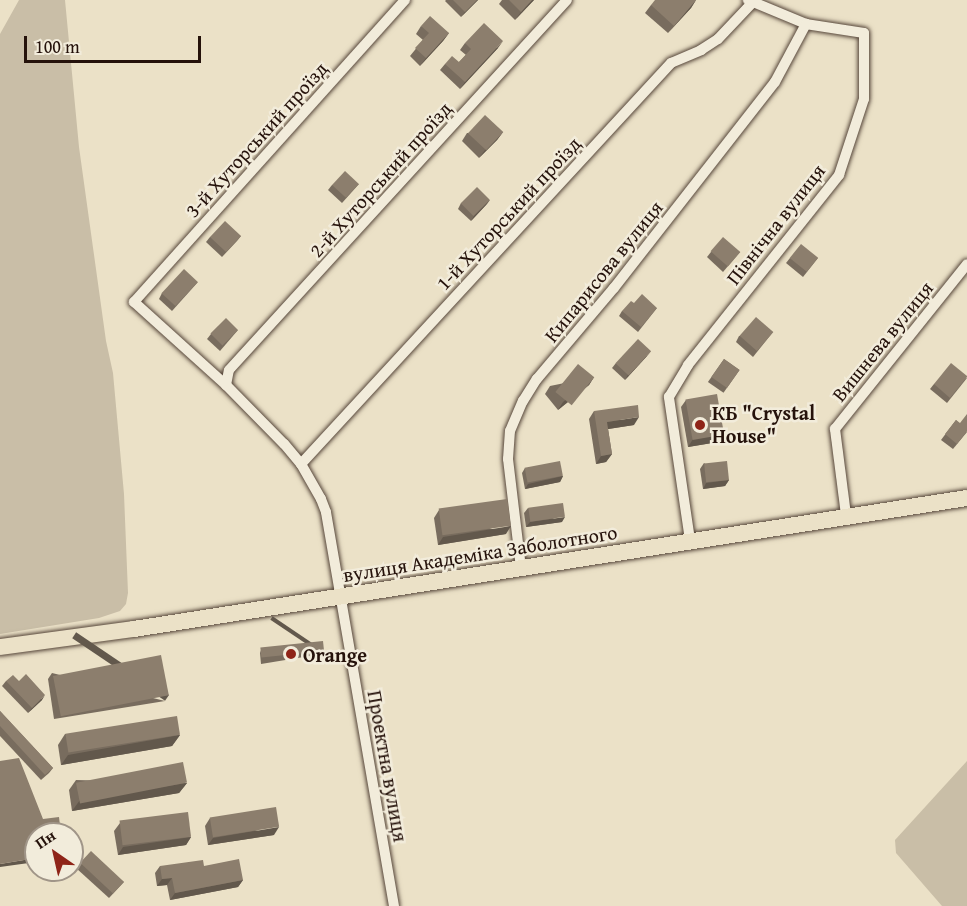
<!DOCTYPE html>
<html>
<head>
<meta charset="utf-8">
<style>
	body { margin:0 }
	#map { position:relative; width:967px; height:906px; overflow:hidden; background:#ebe1c7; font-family:"Gentium Book Plus",serif }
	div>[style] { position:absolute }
	.green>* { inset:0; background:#c9bea7 }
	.roads { filter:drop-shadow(0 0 2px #56463a) drop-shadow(0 0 2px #56463a) }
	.minor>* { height:10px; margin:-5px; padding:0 5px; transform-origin:5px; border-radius:5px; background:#f2ecdb }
	.primary>* { height:16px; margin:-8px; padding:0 8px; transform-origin:8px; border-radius:8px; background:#ebe1c7 }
	.wall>* { inset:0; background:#786c5e; transform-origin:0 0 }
	.shaded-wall>* { inset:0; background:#62584c; transform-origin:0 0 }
	.building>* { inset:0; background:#8c7e6d; transform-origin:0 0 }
	.dots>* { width:16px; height:16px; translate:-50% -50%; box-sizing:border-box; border:3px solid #f2ecdb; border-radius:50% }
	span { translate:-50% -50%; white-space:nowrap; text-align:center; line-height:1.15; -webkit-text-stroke:5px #f2ecdb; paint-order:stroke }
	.street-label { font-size:20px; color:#25120b }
	.poi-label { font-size:20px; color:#25120b; font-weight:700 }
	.left { translate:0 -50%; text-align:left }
	.north { position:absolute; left:24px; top:822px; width:60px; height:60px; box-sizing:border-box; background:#f2ecdb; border:2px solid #a09588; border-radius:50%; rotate:326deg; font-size:16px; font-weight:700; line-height:24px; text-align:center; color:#25120b }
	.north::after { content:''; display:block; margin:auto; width:21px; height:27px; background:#8f2418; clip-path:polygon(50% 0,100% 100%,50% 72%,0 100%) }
	.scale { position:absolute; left:24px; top:36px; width:177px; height:27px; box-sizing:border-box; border:3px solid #25120b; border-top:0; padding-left:8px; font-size:18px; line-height:21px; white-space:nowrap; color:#25120b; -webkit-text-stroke:4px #f2ecdb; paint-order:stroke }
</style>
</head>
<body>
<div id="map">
	<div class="green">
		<div style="clip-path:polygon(19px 0,65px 0,79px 147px,106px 341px,113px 373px,124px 494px,128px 593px,126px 604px,120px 611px,99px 618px,0 634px,0 34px)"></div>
		<div style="clip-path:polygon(967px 761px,967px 906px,942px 906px,896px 853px,895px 840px)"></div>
	</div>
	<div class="roads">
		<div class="minor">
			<div style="left:226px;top:385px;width:15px;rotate:-79deg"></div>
			<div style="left:229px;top:370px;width:501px;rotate:-47.59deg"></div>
			<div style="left:301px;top:464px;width:546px;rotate:-47.3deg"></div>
			<div style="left:671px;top:63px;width:33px;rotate:-23deg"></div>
			<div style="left:701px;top:50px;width:20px;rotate:-33deg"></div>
			<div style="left:718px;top:39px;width:51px;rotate:-46.6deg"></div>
			<div style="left:846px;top:515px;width:87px;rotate:-97.3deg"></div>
			<div style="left:835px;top:429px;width:211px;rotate:-51.3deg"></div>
			<div style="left:690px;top:540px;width:145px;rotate:-98.4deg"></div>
			<div style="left:669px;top:397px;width:37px;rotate:-59deg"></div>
			<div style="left:688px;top:365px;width:243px;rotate:-51.5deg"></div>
			<div style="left:839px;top:175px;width:80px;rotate:-71.8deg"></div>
			<div style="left:864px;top:99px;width:66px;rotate:-90deg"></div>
			<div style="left:864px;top:33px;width:59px;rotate:-171.2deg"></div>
			<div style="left:806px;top:24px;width:63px;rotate:-157.5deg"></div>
			<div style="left:521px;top:568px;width:110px;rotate:-96.8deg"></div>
			<div style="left:508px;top:459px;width:28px;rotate:-86deg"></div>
			<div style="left:510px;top:431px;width:33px;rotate:-67deg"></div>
			<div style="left:523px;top:401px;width:26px;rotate:-58deg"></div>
			<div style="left:537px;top:379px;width:119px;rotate:-49.8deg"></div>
			<div style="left:614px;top:288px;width:261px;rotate:-52deg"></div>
			<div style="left:775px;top:82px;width:66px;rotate:-61.9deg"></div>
			<div style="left:394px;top:906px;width:400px;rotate:-99.8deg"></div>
			<div style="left:326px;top:512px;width:14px;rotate:-111deg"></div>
			<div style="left:321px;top:499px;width:40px;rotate:-119.7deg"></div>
			<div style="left:301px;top:464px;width:26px;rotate:-130deg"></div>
			<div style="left:284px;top:444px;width:83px;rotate:-134.5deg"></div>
			<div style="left:226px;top:385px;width:124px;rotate:-137.9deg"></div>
			<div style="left:134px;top:302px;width:406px;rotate:-48.1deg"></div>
		</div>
		<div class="primary">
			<div style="left:0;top:647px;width:135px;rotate:-7.7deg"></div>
			<div style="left:134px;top:629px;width:843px;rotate:-8.94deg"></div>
		</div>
	</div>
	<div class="wall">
		<div style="clip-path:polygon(446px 0,478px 0,461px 17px,445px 1px)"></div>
		<div style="clip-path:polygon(502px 0,534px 0,515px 20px,499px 4px)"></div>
		<div style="clip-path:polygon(696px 0,691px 8px,668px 33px,645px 13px,651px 5px)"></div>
		<div style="clip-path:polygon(421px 26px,449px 33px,443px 41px,420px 66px,410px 56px,423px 40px,416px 34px)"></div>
		<div style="clip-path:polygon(465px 43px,498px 48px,460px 89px,440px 70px,445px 64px,459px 62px,466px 55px,460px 50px)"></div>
		<div style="clip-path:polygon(503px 132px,497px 140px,479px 158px,462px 141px,467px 133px)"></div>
		<div style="clip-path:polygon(359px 184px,342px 203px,328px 190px,332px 185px)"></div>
		<div style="clip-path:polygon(490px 200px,486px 205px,471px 221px,458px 209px,461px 203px)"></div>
		<div style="clip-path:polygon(241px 236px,237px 241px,222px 257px,206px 242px,210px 237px)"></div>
		<div style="clip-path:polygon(711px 252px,740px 252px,723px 272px,707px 257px)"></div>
		<div style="clip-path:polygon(790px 258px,818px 258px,803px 277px,786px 263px)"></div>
		<div style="clip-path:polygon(198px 282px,172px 311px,159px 299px,162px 293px)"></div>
		<div style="clip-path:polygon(657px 308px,638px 332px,619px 316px,622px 311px)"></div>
		<div style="clip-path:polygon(238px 330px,220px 351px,207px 339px,211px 334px)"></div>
		<div style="clip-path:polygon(773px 332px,753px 357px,736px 342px,739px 336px)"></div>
		<div style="clip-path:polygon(647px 356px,625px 380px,612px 368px,616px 363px)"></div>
		<div style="left:724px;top:359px;width:19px;height:28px;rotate:35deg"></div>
		<div style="clip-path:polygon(594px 377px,589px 385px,558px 410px,545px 394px,550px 386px)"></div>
		<div style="clip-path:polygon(967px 378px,947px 403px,930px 389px,934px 384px)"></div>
		<div style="clip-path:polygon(686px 400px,724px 434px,718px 442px,688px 447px,681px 407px)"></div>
		<div style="clip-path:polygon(594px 411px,634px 425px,608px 429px,612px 454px,606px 462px,596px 464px,589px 419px)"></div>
		<div style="clip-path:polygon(956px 420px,967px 432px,953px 449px,941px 440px)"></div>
		<div style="clip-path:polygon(704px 463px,729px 480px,725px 486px,703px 489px,700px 469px)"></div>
		<div style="clip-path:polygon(525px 468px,563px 476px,560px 482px,525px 489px,522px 473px)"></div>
		<div style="clip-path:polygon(528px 508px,562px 522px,526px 527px,524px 513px)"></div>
		<div style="clip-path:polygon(439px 510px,506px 534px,438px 545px,434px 518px)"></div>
		<div style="clip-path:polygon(261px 650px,322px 654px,261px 664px,260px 653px)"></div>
		<div style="clip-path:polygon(52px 673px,165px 701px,54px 719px,48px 679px)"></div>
		<div style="clip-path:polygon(6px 681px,19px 681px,42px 700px,28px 713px,2px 686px)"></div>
		<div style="clip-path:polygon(0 711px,53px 768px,49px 773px,41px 780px,0 736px)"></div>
		<div style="clip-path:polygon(65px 734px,180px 735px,172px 746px,61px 765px,58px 745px)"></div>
		<div style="clip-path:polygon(76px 780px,187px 783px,179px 793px,72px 811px,69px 790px)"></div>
		<div style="clip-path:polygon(210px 818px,274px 835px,208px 845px,205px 826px)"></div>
		<div style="clip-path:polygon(120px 823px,191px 837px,186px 845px,118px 855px,114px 831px)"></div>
		<div style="clip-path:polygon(80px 862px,124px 882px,109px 898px,76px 868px)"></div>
		<div style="clip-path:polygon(160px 866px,204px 866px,243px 880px,238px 887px,170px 900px,167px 885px,157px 886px,155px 873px)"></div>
	</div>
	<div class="shaded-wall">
		<div style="clip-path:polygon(477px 0,478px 0,461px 17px,465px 12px)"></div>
		<div style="clip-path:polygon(532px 0,534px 0,515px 20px,521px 12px)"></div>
		<div style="clip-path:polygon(696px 0,691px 8px,668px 33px,674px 26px)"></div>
		<div style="clip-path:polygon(449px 33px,443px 41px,420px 66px,426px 58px)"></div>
		<div style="clip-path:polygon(503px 41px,498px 48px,460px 89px,465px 82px)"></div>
		<div style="clip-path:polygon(503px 132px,497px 140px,479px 158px,485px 150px)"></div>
		<div style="clip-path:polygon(490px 200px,486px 205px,471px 221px,474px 216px)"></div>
		<div style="clip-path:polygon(651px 351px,647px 356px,625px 380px,628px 375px)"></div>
		<div style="clip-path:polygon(594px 377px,589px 385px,558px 410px,563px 402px)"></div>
		<div style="clip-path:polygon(639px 417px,634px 425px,602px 430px,607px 422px)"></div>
		<div style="clip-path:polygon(724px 434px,718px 442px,688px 447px,693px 439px)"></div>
		<div style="clip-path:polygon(612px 454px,606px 462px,596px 464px,601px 456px)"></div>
		<div style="clip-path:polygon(563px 476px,560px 482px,525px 489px,528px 484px)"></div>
		<div style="clip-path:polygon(729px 480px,725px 486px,703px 489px,706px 483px)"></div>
		<div style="clip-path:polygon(565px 517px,562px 522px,526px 527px,530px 522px)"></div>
		<div style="clip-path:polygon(511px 526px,506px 534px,438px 545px,443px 537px)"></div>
		<div style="left:324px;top:651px;width:4px;height:62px;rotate:124deg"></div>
		<div style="clip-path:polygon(45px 695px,42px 700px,28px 713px,32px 708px)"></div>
		<div style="left:169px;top:695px;width:7px;height:112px;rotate:124deg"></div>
		<div style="clip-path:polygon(180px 735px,172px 746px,61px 765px,68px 755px)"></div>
		<div style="clip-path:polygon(187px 783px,179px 793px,72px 811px,80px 800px)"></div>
		<div style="clip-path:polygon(279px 827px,274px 835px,208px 845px,213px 838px)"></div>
		<div style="clip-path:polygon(191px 837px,186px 845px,118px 855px,123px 847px)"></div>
		<div style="clip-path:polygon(36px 858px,36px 862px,0 867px,0 864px)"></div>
		<div style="clip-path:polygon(172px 878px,167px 885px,157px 886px,162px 879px)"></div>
		<div style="clip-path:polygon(243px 880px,238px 887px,170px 900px,175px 893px)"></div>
	</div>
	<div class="building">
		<div style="clip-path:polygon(453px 0,477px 0,465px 12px)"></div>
		<div style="clip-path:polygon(509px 0,532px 0,521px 12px)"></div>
		<div style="clip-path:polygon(655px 0,696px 0,674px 26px,651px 5px)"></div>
		<div style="clip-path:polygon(430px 16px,449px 33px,426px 58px,415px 48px,429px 33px,421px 26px)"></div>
		<div style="clip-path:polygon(484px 23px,503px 41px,465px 82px,445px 64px,452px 56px,459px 62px,471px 49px,465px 43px)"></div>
		<div style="left:485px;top:115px;width:25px;height:25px;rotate:43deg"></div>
		<div style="left:345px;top:171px;width:19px;height:19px;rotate:43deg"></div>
		<div style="left:477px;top:187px;width:18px;height:23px;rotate:45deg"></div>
		<div style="left:225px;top:221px;width:22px;height:22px;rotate:43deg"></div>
		<div style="left:723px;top:237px;width:23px;height:19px;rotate:41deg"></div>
		<div style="left:801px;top:244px;width:22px;height:18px;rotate:39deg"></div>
		<div style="left:184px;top:269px;width:19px;height:33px;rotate:43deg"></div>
		<div style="clip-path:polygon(642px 294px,657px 308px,641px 327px,622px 311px,631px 301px,634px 303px)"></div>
		<div style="left:756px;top:317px;width:23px;height:25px;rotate:41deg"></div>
		<div style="left:226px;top:318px;width:17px;height:22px;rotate:45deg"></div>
		<div style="left:638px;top:339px;width:18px;height:33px;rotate:43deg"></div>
		<div style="left:724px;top:359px;width:19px;height:22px;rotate:35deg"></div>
		<div style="clip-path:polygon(951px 363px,967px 376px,967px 377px,950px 398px,934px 384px)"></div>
		<div style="left:578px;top:364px;width:21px;height:36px;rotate:39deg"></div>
		<div style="left:717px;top:394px;width:41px;height:32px;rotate:80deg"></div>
		<div style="clip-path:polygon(638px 405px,639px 417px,607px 422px,612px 454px,601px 456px,594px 411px)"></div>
		<div style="clip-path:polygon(967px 414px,967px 431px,957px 444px,945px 434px,956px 420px,960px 423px)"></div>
		<div style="left:560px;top:461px;width:15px;height:36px;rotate:79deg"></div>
		<div style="left:727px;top:461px;width:19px;height:23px;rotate:84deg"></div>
		<div style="left:507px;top:499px;width:27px;height:69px;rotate:82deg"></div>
		<div style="left:563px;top:503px;width:14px;height:35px;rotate:82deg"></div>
		<div style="left:323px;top:641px;width:10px;height:63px;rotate:84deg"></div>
		<div style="left:161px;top:655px;width:41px;height:110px;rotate:79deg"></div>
		<div style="clip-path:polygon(26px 674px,45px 695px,32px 708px,6px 681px,13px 675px,19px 681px)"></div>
		<div style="clip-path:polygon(0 711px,53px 768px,45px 775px,0 726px)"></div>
		<div style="left:177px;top:716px;width:19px;height:113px;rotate:81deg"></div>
		<div style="clip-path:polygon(19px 758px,43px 819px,59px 817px,61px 834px,36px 834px,36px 858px,0 864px,0 761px)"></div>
		<div style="left:183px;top:762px;width:21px;height:109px;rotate:79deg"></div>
		<div style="left:276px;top:807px;width:20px;height:67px;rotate:81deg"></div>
		<div style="left:188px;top:812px;width:25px;height:69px;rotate:83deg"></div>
		<div style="left:91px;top:851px;width:45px;height:16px;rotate:43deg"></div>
		<div style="clip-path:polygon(239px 859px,243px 880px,175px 893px,172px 878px,162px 879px,160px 866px,203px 860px,204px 866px)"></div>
	</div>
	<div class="dots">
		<div style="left:700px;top:425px;background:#8f2418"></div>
		<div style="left:291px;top:654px;background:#8f2418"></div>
	</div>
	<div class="street-label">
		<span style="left:256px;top:139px;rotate:-48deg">3-й Хуторський проїзд</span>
		<span style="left:380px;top:179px;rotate:-48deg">2-й Хуторський проїзд</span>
		<span style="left:508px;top:213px;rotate:-47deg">1-й Хуторський проїзд</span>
		<span style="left:775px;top:224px;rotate:-52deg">Північна вулиця</span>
		<span style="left:603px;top:271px;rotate:-51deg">Кипарисова вулиця</span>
		<span style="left:882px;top:341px;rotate:-51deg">Вишнева вулиця</span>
		<span style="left:480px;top:553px;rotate:-9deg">вулиця Академіка Заболотного</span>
		<span style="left:388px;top:766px;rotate:80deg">Проектна вулиця</span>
	</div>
	<div class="poi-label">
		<span class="left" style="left:712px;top:424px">КБ "Crystal<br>House"</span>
		<span class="left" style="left:303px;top:654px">Orange</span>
	</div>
	<div class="north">Пн</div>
	<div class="scale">100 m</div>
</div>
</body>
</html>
